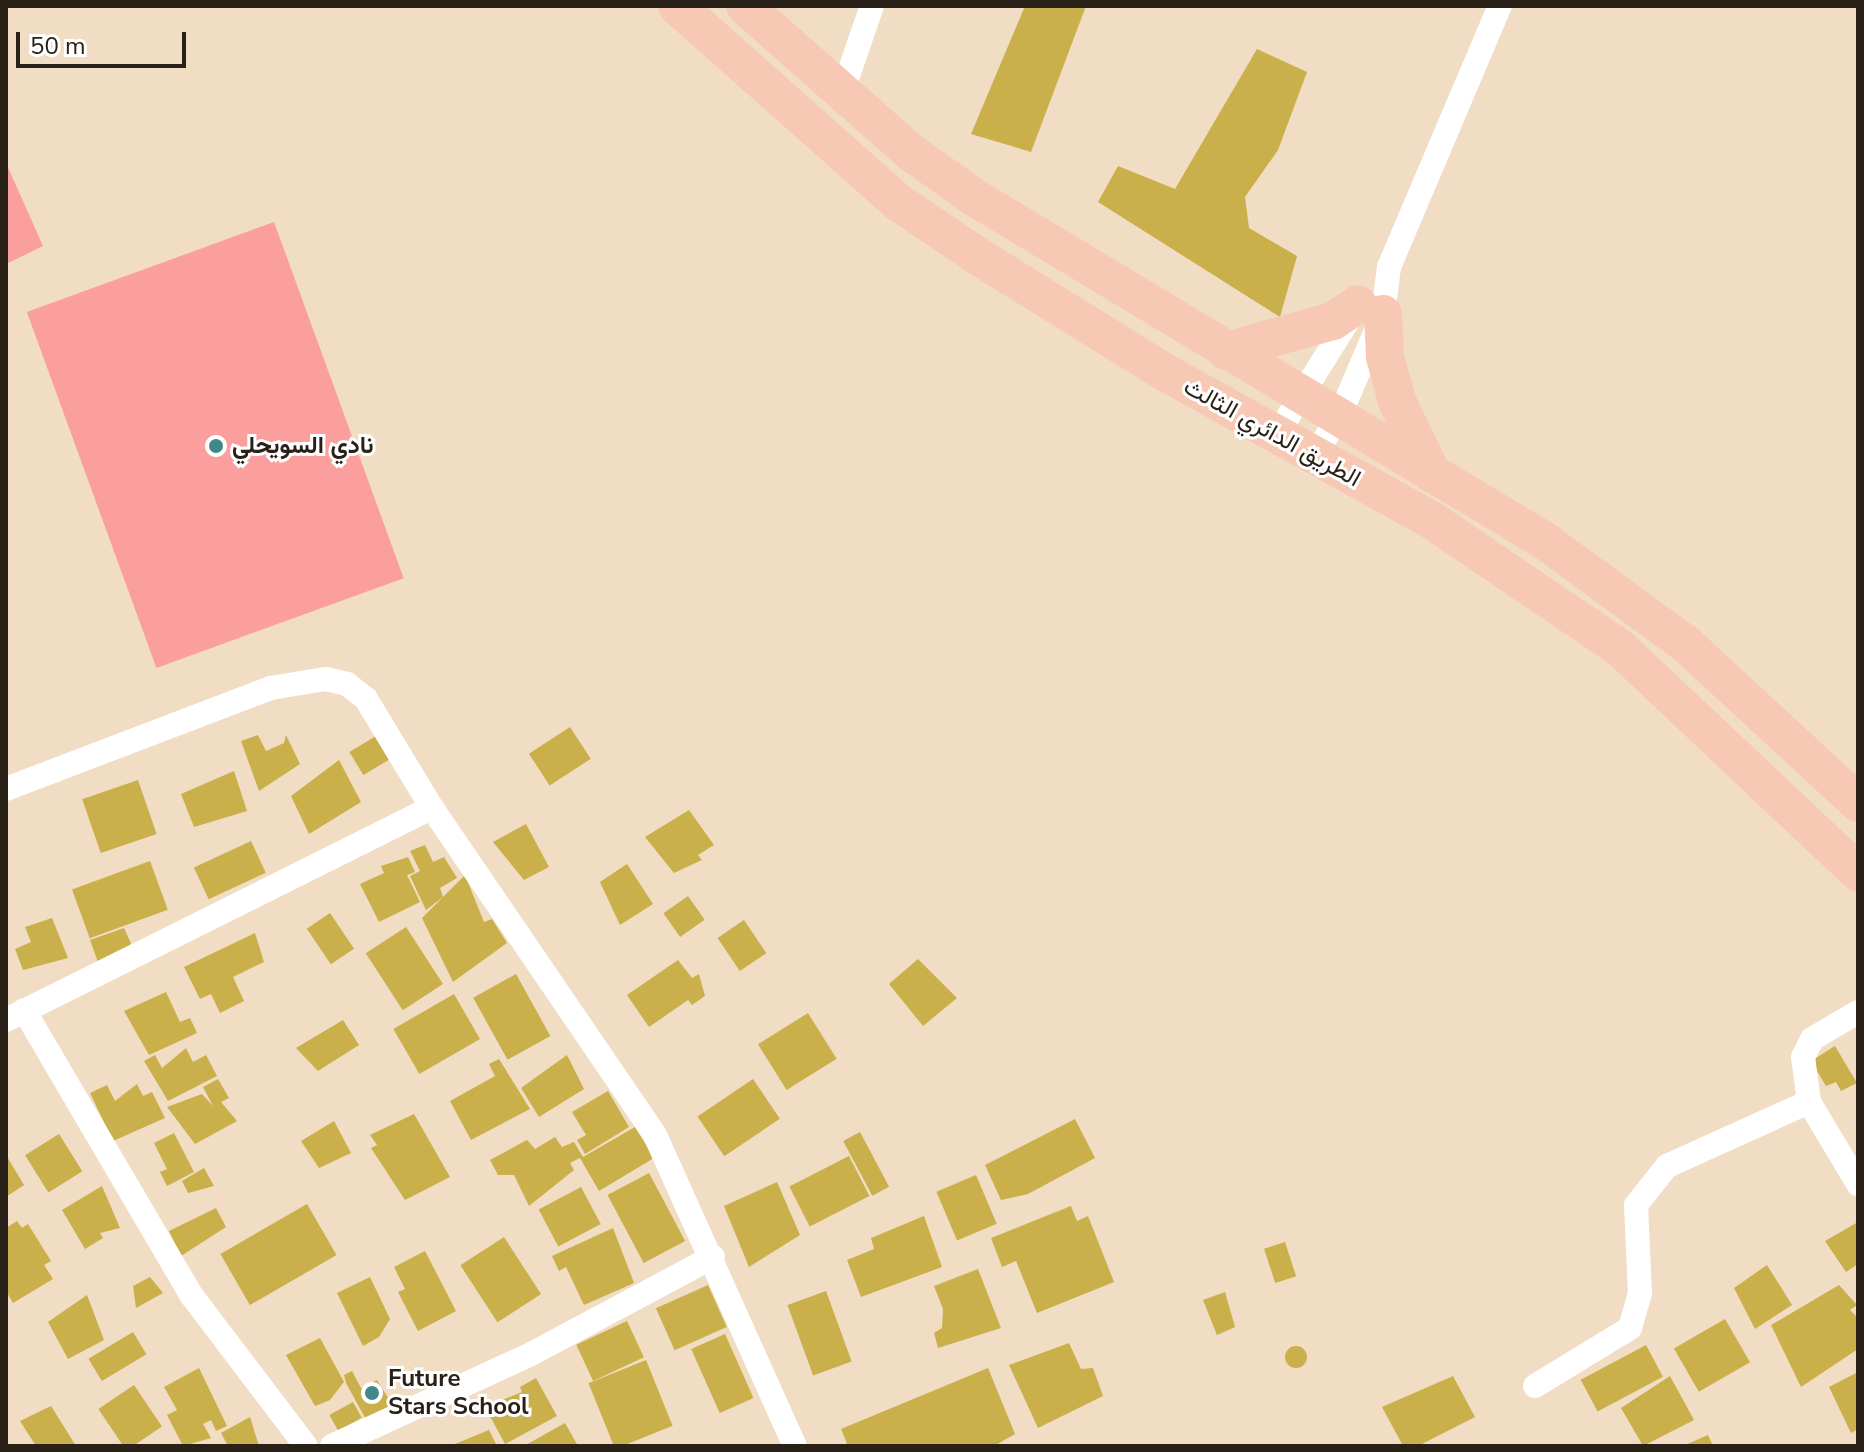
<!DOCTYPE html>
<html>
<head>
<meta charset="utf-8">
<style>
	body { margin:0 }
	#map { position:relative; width:1864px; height:1452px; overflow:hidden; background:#f1dcc4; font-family:"Nunito Sans",Vazirmatn,sans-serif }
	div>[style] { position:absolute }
	.green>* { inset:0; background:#fa9e9e; transform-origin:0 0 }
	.building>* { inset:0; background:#c9b04a; transform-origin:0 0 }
	.round { border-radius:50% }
	.street>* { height:24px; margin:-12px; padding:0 12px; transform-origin:12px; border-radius:12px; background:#fff }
	.primary>* { height:38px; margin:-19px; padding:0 19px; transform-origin:19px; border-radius:19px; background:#f7c9b5 }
	.dots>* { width:22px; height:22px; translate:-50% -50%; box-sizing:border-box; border:4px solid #fff; border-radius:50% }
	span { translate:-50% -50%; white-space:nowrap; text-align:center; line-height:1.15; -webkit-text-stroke:6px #fff; paint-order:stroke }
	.street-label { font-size:24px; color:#292118 }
	.poi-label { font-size:24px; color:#292118; font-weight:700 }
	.left { translate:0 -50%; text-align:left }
	.frame { position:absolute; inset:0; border:8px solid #292118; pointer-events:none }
	.scale { position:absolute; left:16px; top:32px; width:170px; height:36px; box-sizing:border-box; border:4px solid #292118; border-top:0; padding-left:10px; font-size:24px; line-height:28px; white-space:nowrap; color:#292118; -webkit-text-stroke:6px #fff; paint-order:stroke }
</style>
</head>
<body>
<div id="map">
	<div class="green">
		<div style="clip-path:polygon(6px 163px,43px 246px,6px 264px)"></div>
		<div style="left:274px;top:222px;width:379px;height:263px;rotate:70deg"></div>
	</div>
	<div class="building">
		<div style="clip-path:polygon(1025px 6px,1086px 6px,1031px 152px,971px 134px)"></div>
		<div style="clip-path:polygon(1257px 49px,1307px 72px,1278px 150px,1245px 197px,1249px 228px,1297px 256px,1280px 317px,1098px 202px,1118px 166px,1175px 189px)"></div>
		<div style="left:570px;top:727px;width:38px;height:49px;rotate:57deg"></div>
		<div style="clip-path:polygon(258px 735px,266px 751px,284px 743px,286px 735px,300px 764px,259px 791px,241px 741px)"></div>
		<div style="left:376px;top:736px;width:27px;height:31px;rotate:59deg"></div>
		<div style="clip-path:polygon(339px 760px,361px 802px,309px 834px,291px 796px)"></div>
		<div style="clip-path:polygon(234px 771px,247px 811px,194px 827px,181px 794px)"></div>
		<div style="left:138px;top:780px;width:57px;height:59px;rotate:71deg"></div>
		<div style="clip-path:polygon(689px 810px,714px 845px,698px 855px,702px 860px,674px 873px,645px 837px)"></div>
		<div style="clip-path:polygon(526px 824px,549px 867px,524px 880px,493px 842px)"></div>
		<div style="left:251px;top:841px;width:35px;height:63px;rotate:65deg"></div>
		<div style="clip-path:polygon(425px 845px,433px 862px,444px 857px,457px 878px,440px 888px,443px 897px,426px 910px,410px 876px,420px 871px,410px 851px)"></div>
		<div style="clip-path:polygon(408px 857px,415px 872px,407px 875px,420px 902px,379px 922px,360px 884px,384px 873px,381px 866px)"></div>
		<div style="left:150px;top:861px;width:52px;height:83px;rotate:70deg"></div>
		<div style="clip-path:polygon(627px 864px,653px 904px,620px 925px,600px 882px)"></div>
		<div style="clip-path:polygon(465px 875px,484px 922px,492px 919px,507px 943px,453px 982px,422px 918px)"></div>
		<div style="left:688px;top:896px;width:29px;height:30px;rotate:55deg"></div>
		<div style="left:330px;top:913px;width:43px;height:28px;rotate:56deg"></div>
		<div style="clip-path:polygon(52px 918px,68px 958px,23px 970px,15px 949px,31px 942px,25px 927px)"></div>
		<div style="left:744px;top:920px;width:40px;height:32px;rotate:56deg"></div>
		<div style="left:406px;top:927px;width:68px;height:48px;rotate:57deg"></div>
		<div style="clip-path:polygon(124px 928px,134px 950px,99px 965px,90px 940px)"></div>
		<div style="clip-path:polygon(255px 933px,264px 962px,233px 977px,244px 1001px,220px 1013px,211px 994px,200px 999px,184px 967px)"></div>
		<div style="clip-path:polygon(918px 959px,957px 998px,923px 1026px,889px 984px)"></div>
		<div style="clip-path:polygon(678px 960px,692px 978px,699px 974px,705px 996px,692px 1005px,688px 1000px,649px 1027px,627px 995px)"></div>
		<div style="left:516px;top:974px;width:71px;height:49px;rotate:61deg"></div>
		<div style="clip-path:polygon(166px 992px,180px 1022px,190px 1018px,197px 1033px,149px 1055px,124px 1011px)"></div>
		<div style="left:454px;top:994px;width:52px;height:70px;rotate:60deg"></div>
		<div style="left:808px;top:1013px;width:54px;height:59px;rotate:58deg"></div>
		<div style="clip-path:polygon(343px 1020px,359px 1045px,318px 1071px,296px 1048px)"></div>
		<div style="clip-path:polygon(1835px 1046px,1857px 1083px,1841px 1091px,1836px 1082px,1826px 1086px,1811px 1061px)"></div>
		<div style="clip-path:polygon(186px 1048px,193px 1062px,206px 1055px,217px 1076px,168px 1101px,144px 1061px,155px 1055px,162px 1068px)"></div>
		<div style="clip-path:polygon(567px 1055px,584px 1089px,539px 1117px,521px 1088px)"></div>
		<div style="clip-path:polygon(499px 1059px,530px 1109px,471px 1140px,450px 1101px,495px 1076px,489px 1064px)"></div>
		<div style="clip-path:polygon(218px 1079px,229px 1098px,221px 1102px,237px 1121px,195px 1144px,167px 1107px,202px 1094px,213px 1106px,203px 1087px)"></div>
		<div style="left:753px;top:1079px;width:48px;height:67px;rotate:56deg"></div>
		<div style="clip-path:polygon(137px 1084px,143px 1096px,152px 1092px,165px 1118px,113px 1141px,90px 1093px,107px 1085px,115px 1101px)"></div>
		<div style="clip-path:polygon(608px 1091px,629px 1127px,585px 1154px,577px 1140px,586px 1135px,572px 1112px)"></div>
		<div style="clip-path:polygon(414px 1114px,450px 1177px,405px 1200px,371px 1148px,377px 1145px,370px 1135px)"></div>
		<div style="clip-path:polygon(1075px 1119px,1095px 1158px,1028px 1194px,1001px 1200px,985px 1165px)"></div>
		<div style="clip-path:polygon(334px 1121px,351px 1153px,319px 1168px,301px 1141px)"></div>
		<div style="clip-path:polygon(635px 1127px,654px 1158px,599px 1191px,580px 1158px,570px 1163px,574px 1170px,529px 1206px,514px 1175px,498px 1175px,490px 1160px,527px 1140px,535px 1149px,555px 1137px,562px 1147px,574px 1142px,583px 1157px)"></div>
		<div style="left:860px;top:1132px;width:62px;height:19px;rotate:62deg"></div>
		<div style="clip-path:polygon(174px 1133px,194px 1172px,167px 1186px,160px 1172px,167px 1169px,154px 1143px)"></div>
		<div style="left:59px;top:1134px;width:44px;height:40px;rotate:58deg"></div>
		<div style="clip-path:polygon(6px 1155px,24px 1185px,6px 1197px)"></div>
		<div style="left:849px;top:1156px;width:45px;height:67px;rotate:63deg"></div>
		<div style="clip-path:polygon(204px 1168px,214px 1186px,188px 1193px,182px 1181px)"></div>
		<div style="left:649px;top:1173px;width:77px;height:47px;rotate:62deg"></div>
		<div style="left:976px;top:1175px;width:53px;height:43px;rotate:67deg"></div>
		<div style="clip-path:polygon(777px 1182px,800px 1235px,749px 1267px,724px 1206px)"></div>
		<div style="clip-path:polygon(102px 1186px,120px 1228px,100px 1233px,103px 1238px,85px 1249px,62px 1210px)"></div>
		<div style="left:581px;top:1187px;width:42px;height:48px;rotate:62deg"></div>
		<div style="left:307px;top:1204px;width:59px;height:100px;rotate:60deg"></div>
		<div style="clip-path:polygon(1071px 1206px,1077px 1221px,1088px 1216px,1114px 1282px,1037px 1313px,1016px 1261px,1002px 1267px,991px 1238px)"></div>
		<div style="clip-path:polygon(216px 1208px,226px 1227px,181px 1256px,169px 1231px)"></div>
		<div style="clip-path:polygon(924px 1216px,942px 1267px,861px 1297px,847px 1260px,874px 1249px,871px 1238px)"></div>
		<div style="clip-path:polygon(17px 1221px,22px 1228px,28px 1224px,51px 1261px,44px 1265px,53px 1279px,13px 1303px,6px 1291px,6px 1228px)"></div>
		<div style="clip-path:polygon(1858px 1222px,1858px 1264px,1846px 1272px,1825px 1241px)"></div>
		<div style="clip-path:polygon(613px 1228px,634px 1283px,584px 1305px,566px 1267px,559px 1271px,552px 1256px)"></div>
		<div style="left:504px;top:1237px;width:68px;height:52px;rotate:57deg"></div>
		<div style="left:1285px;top:1242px;width:36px;height:22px;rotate:72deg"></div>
		<div style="clip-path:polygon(425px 1251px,456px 1311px,418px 1331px,398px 1292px,405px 1289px,394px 1267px)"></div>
		<div style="clip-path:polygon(1767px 1265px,1792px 1305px,1755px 1329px,1734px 1288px)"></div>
		<div style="clip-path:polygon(978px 1269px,1001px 1328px,938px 1348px,934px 1333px,942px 1328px,943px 1309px,934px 1286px)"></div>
		<div style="clip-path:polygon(150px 1277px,163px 1293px,136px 1308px,133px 1286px)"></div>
		<div style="clip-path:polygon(370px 1277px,390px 1319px,379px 1337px,363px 1346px,337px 1293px)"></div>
		<div style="left:708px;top:1285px;width:46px;height:57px;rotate:66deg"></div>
		<div style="clip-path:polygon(1839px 1285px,1857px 1305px,1850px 1310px,1858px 1318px,1858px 1349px,1801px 1387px,1771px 1325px)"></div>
		<div style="left:826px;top:1291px;width:75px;height:41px;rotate:70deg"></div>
		<div style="clip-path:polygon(1225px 1292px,1235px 1327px,1217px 1335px,1203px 1300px)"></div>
		<div style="clip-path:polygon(87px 1295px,104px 1340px,68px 1359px,48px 1322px)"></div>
		<div style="left:1725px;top:1319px;width:50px;height:59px;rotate:60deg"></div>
		<div style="left:627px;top:1321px;width:40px;height:56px;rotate:65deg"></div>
		<div style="left:133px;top:1332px;width:26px;height:52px;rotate:59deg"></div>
		<div style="left:725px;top:1334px;width:70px;height:37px;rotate:66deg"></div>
		<div style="clip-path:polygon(320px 1338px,344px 1382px,330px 1400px,315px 1406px,286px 1355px)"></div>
		<div style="clip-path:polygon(1069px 1343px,1081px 1369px,1093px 1368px,1103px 1396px,1038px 1428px,1009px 1365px)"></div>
		<div style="left:1646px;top:1345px;width:36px;height:74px;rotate:62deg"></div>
		<div class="round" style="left:1285px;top:1346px;width:22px;height:22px"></div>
		<div style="left:646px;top:1360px;width:71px;height:62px;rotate:68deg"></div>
		<div style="clip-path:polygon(199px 1368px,227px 1426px,216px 1431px,211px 1420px,203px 1424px,211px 1438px,183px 1446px,167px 1415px,177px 1410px,164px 1387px)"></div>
		<div style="clip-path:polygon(988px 1368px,1015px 1434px,994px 1446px,848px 1446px,841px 1429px)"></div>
		<div style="clip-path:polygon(352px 1371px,361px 1388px,377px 1380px,395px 1409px,369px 1425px,346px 1383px,344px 1375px)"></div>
		<div style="clip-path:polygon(1858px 1372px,1858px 1429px,1851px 1433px,1829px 1387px)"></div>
		<div style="clip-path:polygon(1453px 1376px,1475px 1417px,1418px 1446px,1403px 1446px,1382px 1407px)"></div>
		<div style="clip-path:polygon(1670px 1376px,1694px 1420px,1643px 1446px,1621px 1408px)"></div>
		<div style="clip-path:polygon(536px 1378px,557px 1416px,505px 1444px,485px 1407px,522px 1392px,520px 1387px)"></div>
		<div style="left:134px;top:1385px;width:50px;height:43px;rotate:56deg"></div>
		<div style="left:353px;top:1402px;width:18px;height:27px;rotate:61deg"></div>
		<div style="clip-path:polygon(51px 1406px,76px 1446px,36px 1446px,20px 1421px)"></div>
		<div style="clip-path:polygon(250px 1417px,259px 1446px,228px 1446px,221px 1433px)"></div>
		<div style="clip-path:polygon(565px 1423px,578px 1446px,524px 1446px)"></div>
		<div style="clip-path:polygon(489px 1430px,497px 1446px,450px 1446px)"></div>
		<div style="clip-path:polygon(1708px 1435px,1713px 1446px,1683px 1446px)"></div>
	</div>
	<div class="street">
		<div style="left:842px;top:93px;width:92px;rotate:-71deg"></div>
		<div style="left:1276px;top:436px;width:145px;rotate:-58deg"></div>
		<div style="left:1313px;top:457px;width:50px;rotate:-57.3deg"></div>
		<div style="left:1340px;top:415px;width:110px;rotate:-66.9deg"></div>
		<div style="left:1383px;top:314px;width:47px;rotate:-82.7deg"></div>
		<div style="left:1389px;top:267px;width:284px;rotate:-67deg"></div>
		<div style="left:6px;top:789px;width:284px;rotate:-20.9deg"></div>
		<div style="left:271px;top:688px;width:56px;rotate:-9.3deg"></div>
		<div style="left:326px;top:679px;width:22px;rotate:13deg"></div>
		<div style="left:347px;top:684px;width:24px;rotate:38deg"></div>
		<div style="left:366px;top:699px;width:127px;rotate:58.8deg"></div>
		<div style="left:432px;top:808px;width:396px;rotate:55.7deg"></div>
		<div style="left:655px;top:1135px;width:341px;rotate:65.8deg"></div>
		<div style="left:24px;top:1010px;width:332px;rotate:59.6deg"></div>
		<div style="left:192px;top:1296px;width:188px;rotate:52.8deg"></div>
		<div style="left:6px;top:1020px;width:476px;rotate:-26.5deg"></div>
		<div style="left:1809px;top:1102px;width:45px;rotate:-97.6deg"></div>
		<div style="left:1803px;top:1057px;width:20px;rotate:-63deg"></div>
		<div style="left:1812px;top:1039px;width:53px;rotate:-30.4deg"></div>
		<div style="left:1535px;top:1386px;width:111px;rotate:-31.4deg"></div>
		<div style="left:1630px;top:1328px;width:36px;rotate:-74deg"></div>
		<div style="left:1640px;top:1293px;width:88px;rotate:-92.6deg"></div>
		<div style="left:1636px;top:1205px;width:50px;rotate:-51.5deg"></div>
		<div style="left:1667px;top:1166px;width:156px;rotate:-24.3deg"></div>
		<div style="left:1809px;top:1102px;width:96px;rotate:59.1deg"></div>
		<div style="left:332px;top:1446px;width:221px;rotate:-24.8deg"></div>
		<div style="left:533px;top:1353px;width:204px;rotate:-28.1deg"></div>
	</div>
	<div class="primary">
		<div style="left:677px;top:6px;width:295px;rotate:41.6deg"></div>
		<div style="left:898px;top:202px;width:91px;rotate:34.2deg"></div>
		<div style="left:973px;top:253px;width:219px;rotate:31.9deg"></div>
		<div style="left:1159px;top:369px;width:310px;rotate:29deg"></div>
		<div style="left:1430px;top:519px;width:230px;rotate:34.2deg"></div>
		<div style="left:1620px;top:648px;width:327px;rotate:43.3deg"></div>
		<div style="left:745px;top:6px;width:224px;rotate:41.4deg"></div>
		<div style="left:913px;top:154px;width:78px;rotate:35.1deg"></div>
		<div style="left:977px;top:199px;width:663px;rotate:31.05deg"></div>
		<div style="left:1545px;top:541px;width:176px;rotate:36.2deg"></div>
		<div style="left:1687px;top:645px;width:233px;rotate:42.7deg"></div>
		<div style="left:1383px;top:314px;width:43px;rotate:87.3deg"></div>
		<div style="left:1385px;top:357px;width:46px;rotate:74.7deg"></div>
		<div style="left:1397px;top:401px;width:81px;rotate:64.4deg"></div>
		<div style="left:1226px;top:351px;width:111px;rotate:-15.7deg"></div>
		<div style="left:1333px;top:321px;width:30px;rotate:-34deg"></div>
	</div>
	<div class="dots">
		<div style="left:216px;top:446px;background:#408889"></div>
		<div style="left:372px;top:1393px;background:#408889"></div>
	</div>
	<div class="street-label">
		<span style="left:1272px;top:433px;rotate:29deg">الطريق الدائري الثالث</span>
	</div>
	<div class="poi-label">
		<span class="left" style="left:232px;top:446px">نادي السويحلي</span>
		<span class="left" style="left:388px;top:1393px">Future<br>Stars School</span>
	</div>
	<div class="frame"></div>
	<div class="scale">50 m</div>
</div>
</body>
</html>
